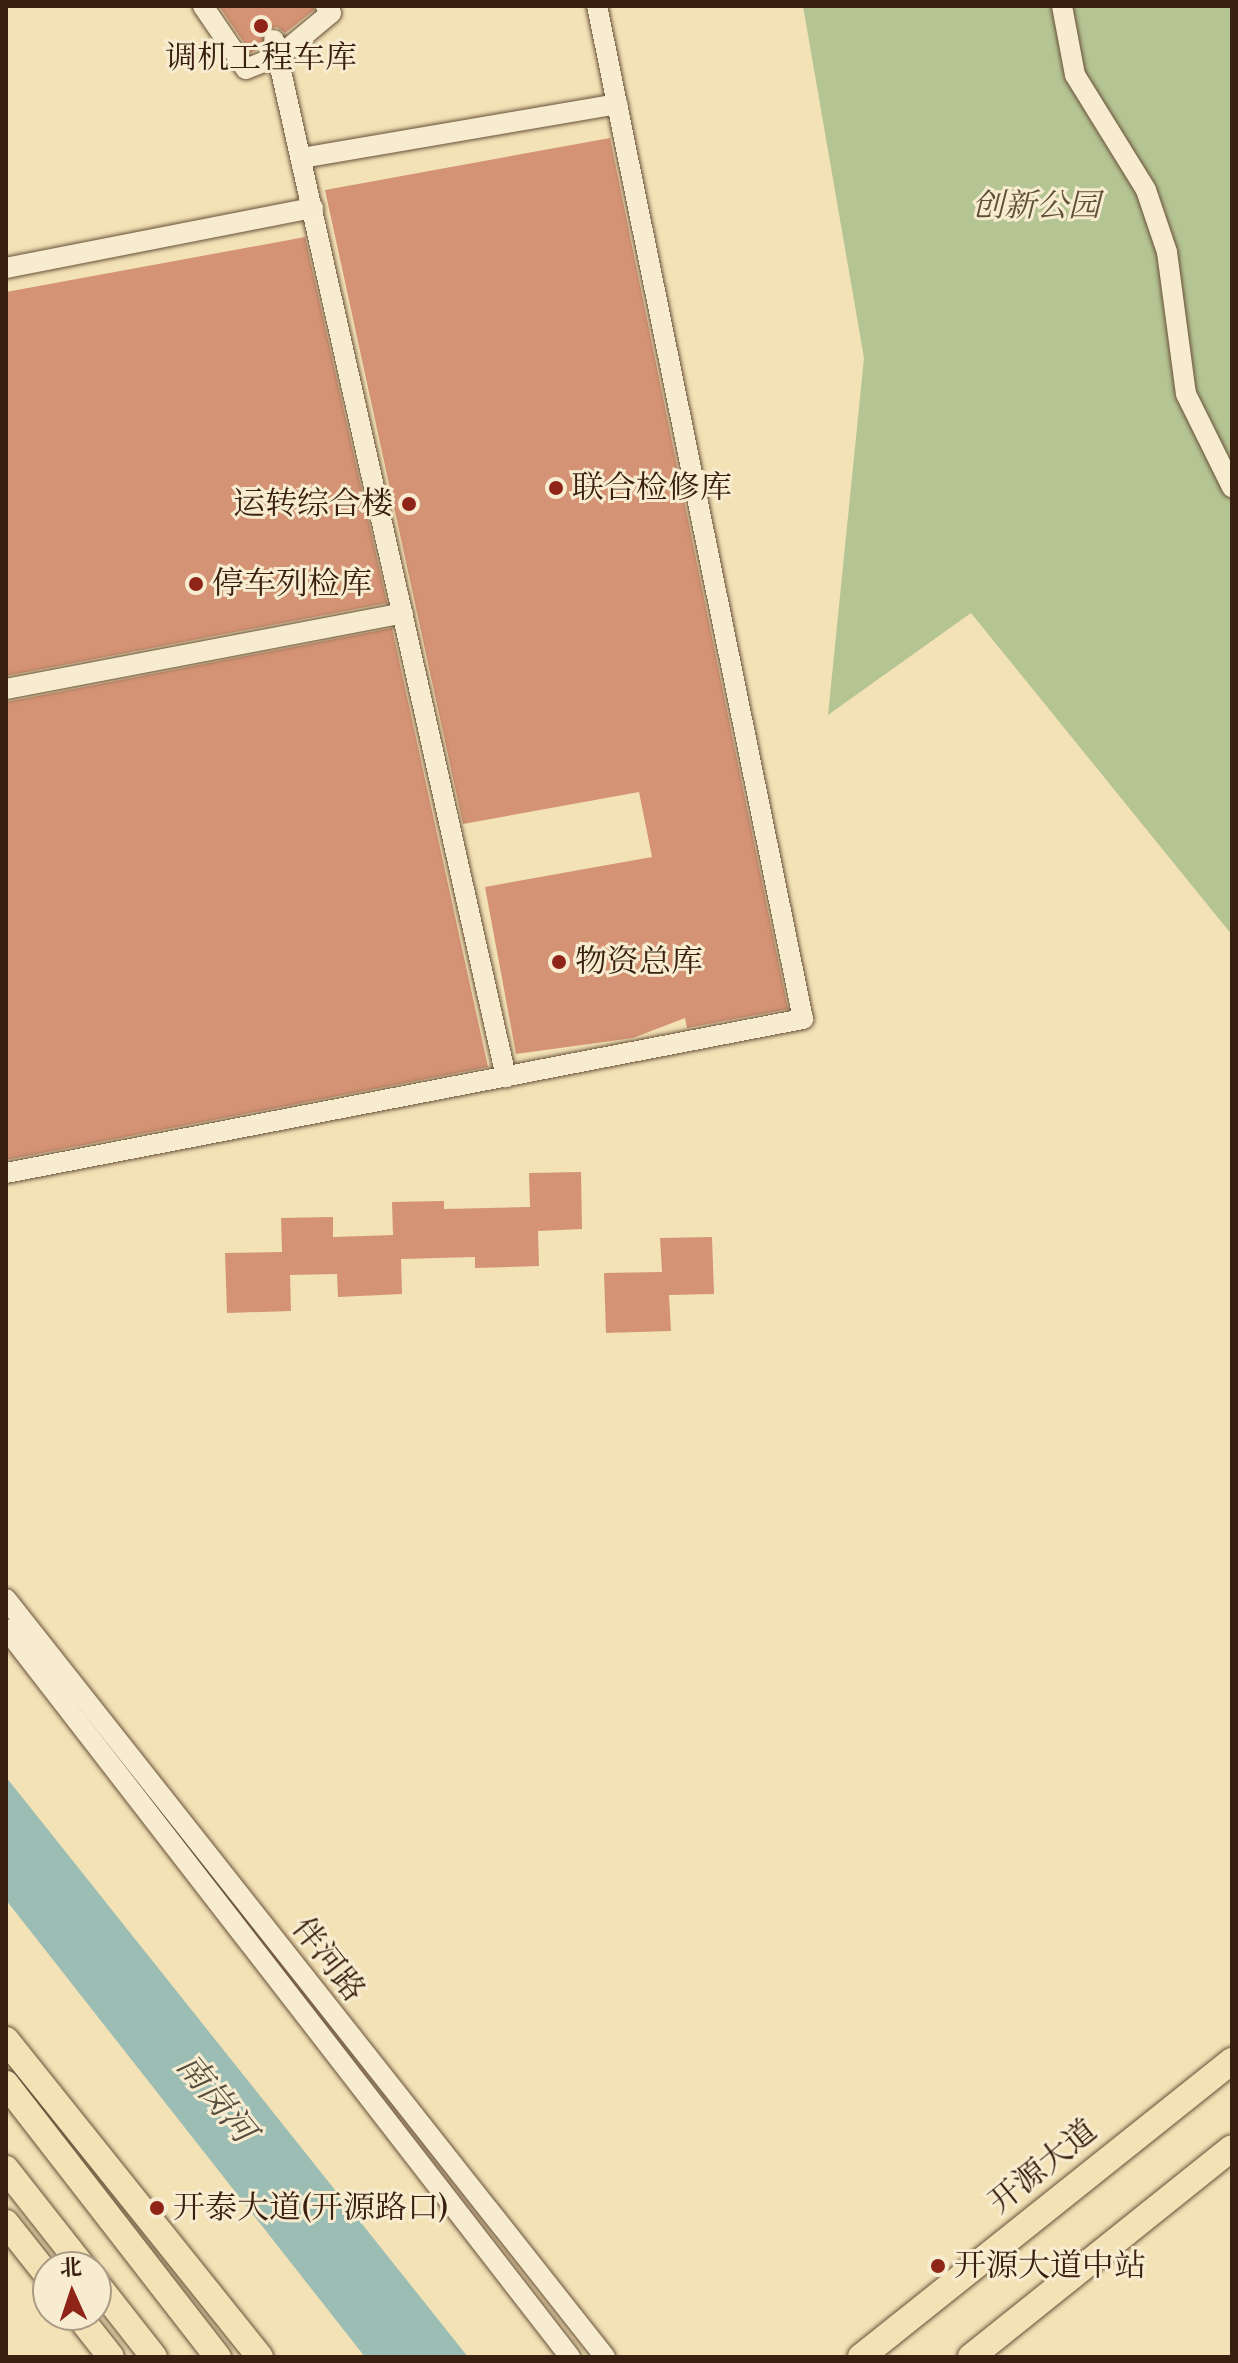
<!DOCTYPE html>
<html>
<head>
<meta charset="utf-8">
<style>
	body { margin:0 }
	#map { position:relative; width:1238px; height:2363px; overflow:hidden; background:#f3e2b6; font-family:"Libre Bodoni","Noto Serif SC",serif }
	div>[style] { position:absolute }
	.green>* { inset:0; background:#b5c493 }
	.water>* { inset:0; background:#9cbdb3 }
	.building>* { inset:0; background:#d39374 }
	.roads { filter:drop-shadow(0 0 2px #685039) drop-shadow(0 0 2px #685039) }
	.minor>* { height:20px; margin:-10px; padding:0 10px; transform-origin:10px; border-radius:10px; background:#f7ecd0 }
	.major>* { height:26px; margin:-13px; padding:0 13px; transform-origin:13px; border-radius:13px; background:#f3e2b6 }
	.dots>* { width:22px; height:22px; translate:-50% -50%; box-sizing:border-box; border:4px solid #f7ecd0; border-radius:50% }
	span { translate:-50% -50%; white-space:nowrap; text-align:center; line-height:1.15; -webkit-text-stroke:6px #f7ecd0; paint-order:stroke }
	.poi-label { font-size:32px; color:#391f0f }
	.left { translate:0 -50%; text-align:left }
	.right { translate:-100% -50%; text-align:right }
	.park-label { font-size:32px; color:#5e5137; font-style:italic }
	.street-label { font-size:32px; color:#391f0f }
	.water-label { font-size:34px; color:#574e40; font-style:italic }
	.frame { position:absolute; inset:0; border:8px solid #391f0f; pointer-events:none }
	.north { position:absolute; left:32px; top:2251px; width:80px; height:80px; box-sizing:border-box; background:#f7ecd0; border:2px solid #ab9a83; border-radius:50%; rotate:357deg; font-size:22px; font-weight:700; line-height:32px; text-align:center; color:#391f0f }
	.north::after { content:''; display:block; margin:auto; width:28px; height:36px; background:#8f2418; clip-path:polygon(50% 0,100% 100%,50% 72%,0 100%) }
</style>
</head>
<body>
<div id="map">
	<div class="green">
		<div style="clip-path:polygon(803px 6px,1232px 6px,1232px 935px,971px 613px,828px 715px,864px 358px)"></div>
	</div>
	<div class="water">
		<div style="clip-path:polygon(6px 1777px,468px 2357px,365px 2357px,6px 1900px)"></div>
	</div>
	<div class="building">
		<div style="clip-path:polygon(219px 6px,313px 6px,314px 10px,285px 33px,277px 27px,266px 30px,262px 47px,251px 53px)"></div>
		<div style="clip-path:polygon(610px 138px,788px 1009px,687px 1028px,685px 1018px,633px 1038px,516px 1054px,485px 887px,652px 857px,639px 792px,463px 824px,325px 190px)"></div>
		<div style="clip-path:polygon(305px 237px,387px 603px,6px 676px,6px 292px)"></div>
		<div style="clip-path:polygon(392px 628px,488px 1067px,6px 1160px,6px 702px)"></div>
		<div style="clip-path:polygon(581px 1172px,582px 1229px,538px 1231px,539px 1266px,475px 1268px,475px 1257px,401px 1259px,402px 1294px,338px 1297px,337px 1274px,290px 1275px,291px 1311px,227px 1313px,225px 1253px,282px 1252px,281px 1218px,333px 1217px,333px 1237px,393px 1235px,392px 1202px,444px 1201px,444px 1209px,530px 1207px,529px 1173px)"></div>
		<div style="clip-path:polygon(712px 1237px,714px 1294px,669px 1295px,671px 1331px,606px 1333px,604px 1273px,662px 1272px,660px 1238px)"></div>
	</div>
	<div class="roads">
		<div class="minor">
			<div style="left:203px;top:6px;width:76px;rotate:55.7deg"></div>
			<div style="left:246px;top:69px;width:35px;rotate:-22deg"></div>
			<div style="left:279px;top:56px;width:67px;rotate:-39.6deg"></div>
			<div style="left:331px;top:13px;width:9px;rotate:-126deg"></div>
			<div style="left:1062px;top:6px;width:70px;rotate:79.3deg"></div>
			<div style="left:1075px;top:75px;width:135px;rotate:58.3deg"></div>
			<div style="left:1146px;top:190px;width:65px;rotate:71.3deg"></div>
			<div style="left:1167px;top:252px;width:143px;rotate:82.4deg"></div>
			<div style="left:1186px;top:394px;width:104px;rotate:63.7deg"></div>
			<div style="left:274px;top:40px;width:1063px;rotate:77.39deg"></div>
			<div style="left:302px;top:158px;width:320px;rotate:-9.7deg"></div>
			<div style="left:6px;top:268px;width:313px;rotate:-11.1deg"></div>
			<div style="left:6px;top:689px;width:404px;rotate:-10.8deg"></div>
			<div style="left:6px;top:1173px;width:812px;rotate:-10.94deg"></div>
			<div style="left:803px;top:1019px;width:1034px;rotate:-101.49deg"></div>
			<div style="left:6px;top:1599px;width:966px;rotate:51.68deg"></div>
			<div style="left:6px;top:1629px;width:921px;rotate:52.23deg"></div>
		</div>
		<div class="major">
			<div style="left:6px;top:2040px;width:406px;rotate:51.3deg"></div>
			<div style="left:6px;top:2084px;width:346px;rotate:52.2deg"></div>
			<div style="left:6px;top:2169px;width:125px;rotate:51.8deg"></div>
			<div style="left:6px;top:2223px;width:68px;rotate:51.6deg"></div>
			<div style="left:96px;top:2283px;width:94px;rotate:51.9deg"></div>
			<div style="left:78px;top:2315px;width:53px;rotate:51.8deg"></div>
			<div style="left:861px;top:2357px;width:475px;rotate:-38.6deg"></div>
			<div style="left:971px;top:2357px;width:334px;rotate:-38.7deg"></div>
		</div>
	</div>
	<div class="dots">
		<div style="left:261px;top:26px;background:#8f2418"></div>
		<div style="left:556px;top:488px;background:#8f2418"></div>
		<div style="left:409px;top:504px;background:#8f2418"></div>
		<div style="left:196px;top:584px;background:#8f2418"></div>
		<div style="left:559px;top:962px;background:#8f2418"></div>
		<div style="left:157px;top:2208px;background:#8f2418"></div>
		<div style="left:938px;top:2266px;background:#8f2418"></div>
	</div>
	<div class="poi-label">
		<span style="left:261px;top:58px">调机工程车库</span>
		<span class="left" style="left:572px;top:488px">联合检修库</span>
		<span class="right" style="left:393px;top:504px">运转综合楼</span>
		<span class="left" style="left:212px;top:584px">停车列检库</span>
		<span class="left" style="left:575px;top:962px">物资总库</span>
		<span class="left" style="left:173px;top:2208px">开泰大道(开源路口)</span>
		<span class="left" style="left:954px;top:2266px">开源大道中站</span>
	</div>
	<div class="park-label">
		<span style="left:1036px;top:206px">创新公园</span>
	</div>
	<div class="street-label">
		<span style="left:328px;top:1960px;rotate:52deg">伴河路</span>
		<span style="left:1043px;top:2167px;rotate:-39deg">开源大道</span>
	</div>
	<div class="water-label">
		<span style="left:215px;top:2099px;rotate:51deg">南岗河</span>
	</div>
	<div class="frame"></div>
	<div class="north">北</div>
</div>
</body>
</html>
